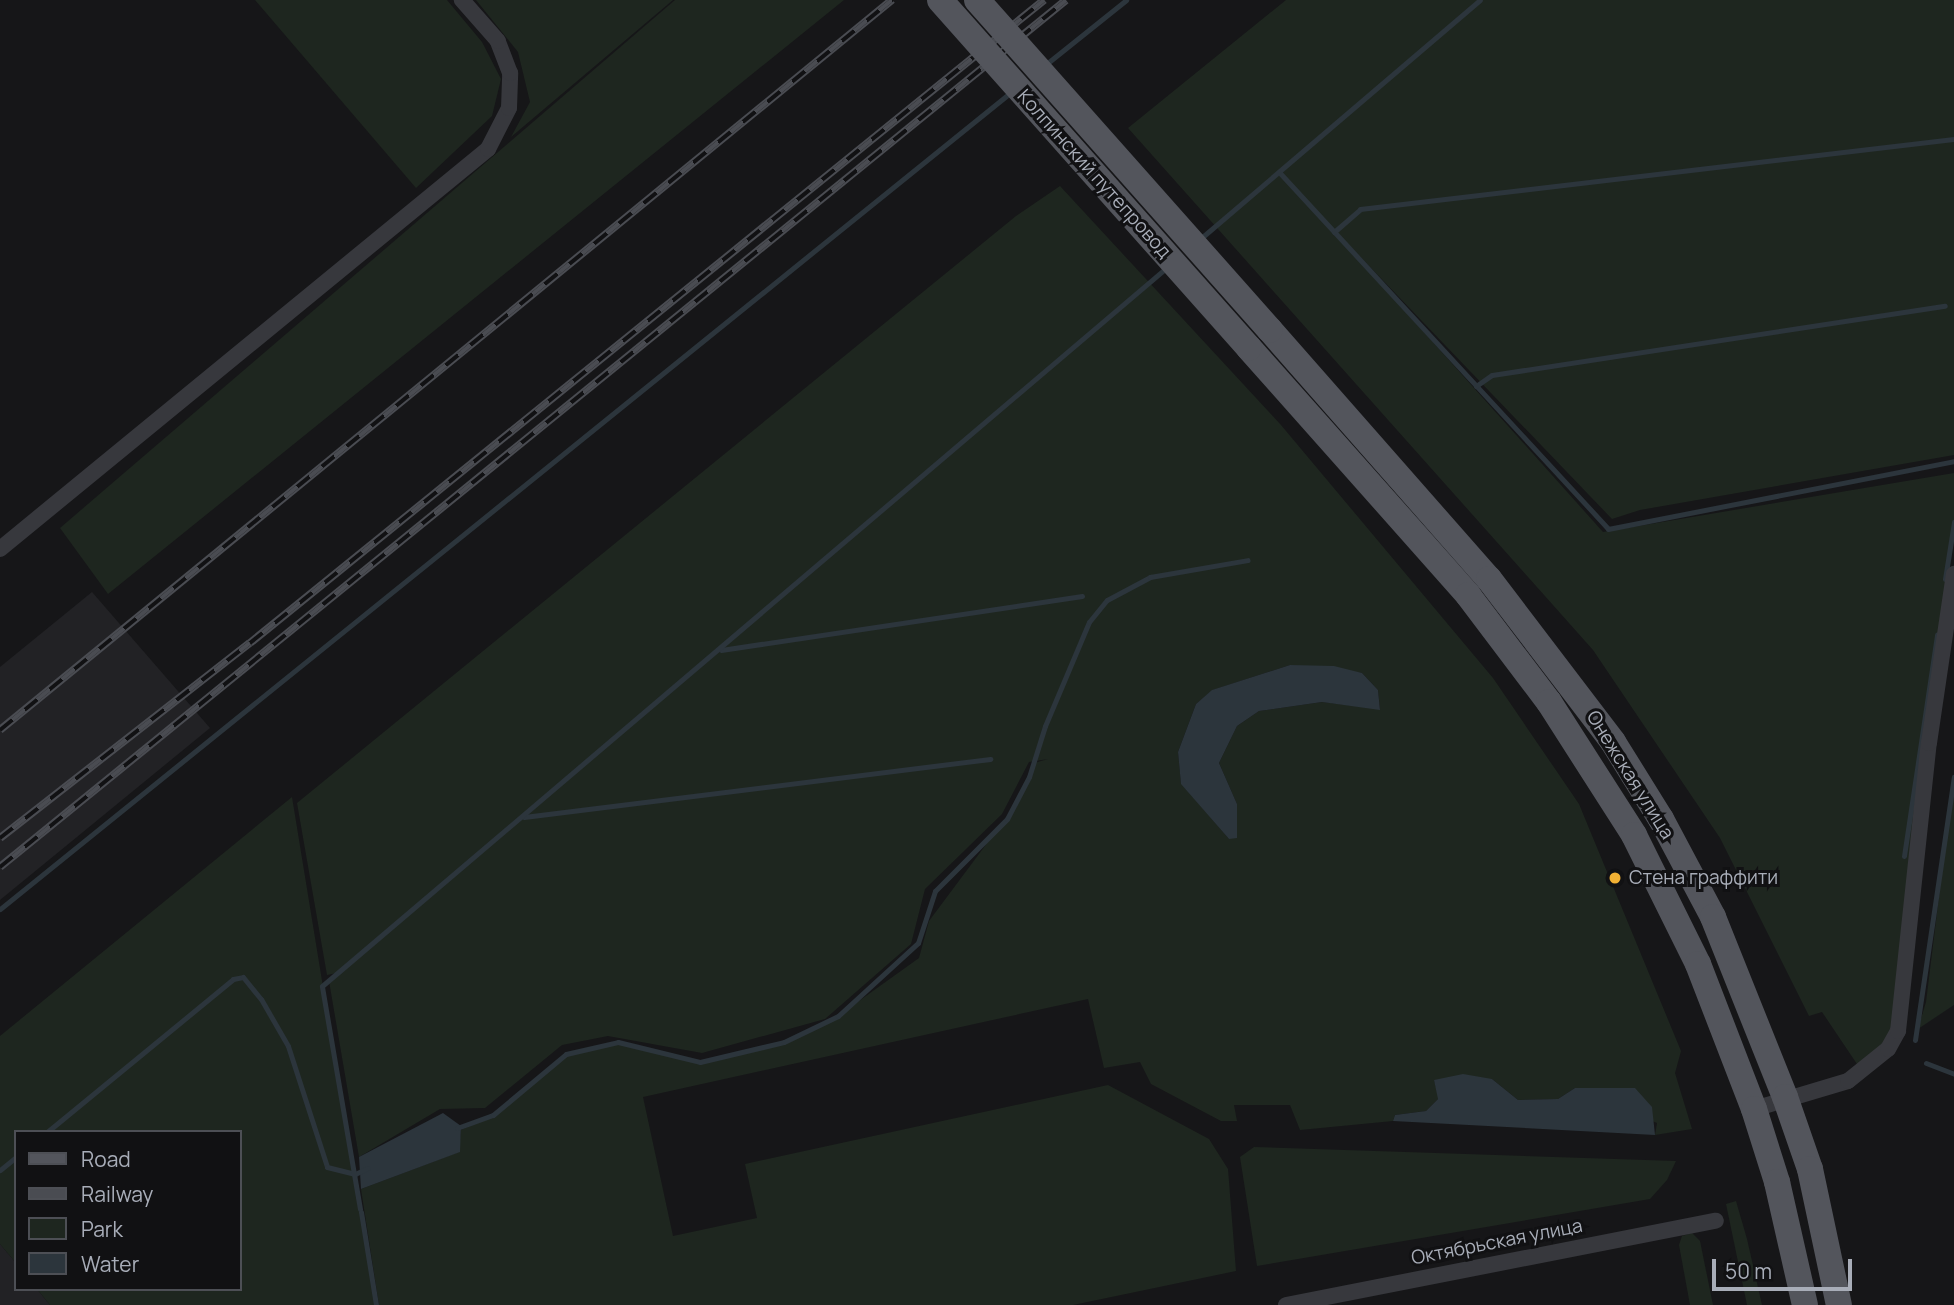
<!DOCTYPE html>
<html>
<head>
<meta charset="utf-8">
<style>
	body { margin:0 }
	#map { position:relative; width:1954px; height:1305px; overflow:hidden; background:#161618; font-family:Manrope,sans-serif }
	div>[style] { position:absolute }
	.built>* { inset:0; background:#222225 }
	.green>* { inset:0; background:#1e261f }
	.water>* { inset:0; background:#2c353c }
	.stream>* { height:5px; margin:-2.5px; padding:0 2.5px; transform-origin:2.5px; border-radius:2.5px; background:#2c353c }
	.minor>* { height:16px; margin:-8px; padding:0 8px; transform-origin:8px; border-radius:8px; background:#37383d }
	.primary>* { height:26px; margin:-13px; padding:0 13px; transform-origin:13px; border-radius:13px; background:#53555c }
	.rail>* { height:8px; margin-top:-4px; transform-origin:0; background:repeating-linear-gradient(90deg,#111113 0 16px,#4a4c52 0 32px); box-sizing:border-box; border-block:2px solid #4a4c52 }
	.primary-bridge>* { height:26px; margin:-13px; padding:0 13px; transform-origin:13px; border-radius:13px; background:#53555c }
	.dots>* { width:19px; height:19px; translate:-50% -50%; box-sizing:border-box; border:4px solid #111113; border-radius:50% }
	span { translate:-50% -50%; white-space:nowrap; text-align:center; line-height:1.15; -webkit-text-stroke:6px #111113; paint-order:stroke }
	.street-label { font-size:19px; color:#a8adb8 }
	.poi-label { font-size:19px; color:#a8adb8 }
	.left { translate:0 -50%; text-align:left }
	.legend { position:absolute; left:14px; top:1130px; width:228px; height:161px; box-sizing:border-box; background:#111113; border:2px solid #4d4f55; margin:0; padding:9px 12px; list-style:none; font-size:21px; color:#a8adb8 }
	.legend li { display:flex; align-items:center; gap:14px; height:35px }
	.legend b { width:35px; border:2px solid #4d4f55 }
	.scale { position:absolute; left:1712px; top:1259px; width:140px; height:32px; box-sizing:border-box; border:4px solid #a8adb8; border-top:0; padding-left:9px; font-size:21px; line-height:24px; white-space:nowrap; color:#a8adb8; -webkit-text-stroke:5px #111113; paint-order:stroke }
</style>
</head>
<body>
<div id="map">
	<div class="built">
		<div style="clip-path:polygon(92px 592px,210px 728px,0 900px,0 667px)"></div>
		<div style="clip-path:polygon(0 1244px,16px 1263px,16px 1289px,37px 1289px,50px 1305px,0 1305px)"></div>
	</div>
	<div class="green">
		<div style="clip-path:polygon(255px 0,447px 0,482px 42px,501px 79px,492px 116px,416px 188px)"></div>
		<div style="clip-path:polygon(476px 0,673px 0,511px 137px,530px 102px,518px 52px)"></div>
		<div style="clip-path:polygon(675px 0,844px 0,108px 594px,60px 528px)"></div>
		<div style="clip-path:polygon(1286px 0,1954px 0,1954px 455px,1640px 510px,1612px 519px,1301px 195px,1603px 532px,1954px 473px,1954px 527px,1892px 1037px,1859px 1067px,1822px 1012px,1809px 1016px,1720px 838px,1593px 650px,1128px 128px)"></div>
		<div style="clip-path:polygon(evenodd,1060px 186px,1281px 425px,1493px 678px,1579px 804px,1681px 1051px,1675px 1073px,1692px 1129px,1655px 1135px,1657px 1123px,1575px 1088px,1558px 1099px,1518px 1100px,1492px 1079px,1434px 1080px,1439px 1098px,1426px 1111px,1395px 1115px,1393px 1121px,1300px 1130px,1290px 1105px,1234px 1105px,1237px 1121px,1221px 1121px,1151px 1084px,1140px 1062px,1104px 1068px,1088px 999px,643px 1097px,673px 1236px,757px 1218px,745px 1164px,1108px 1085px,1209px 1139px,1228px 1169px,1236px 1271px,1073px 1305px,379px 1305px,361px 1189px,459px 1152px,461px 1130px,493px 1115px,566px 1054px,618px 1042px,701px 1062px,784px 1042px,838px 1016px,919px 958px,929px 921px,1011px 811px,1034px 763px,1048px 759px,1029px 762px,1002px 814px,925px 889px,911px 944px,825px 1019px,702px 1053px,608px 1036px,562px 1045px,485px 1108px,440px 1109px,359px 1157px,329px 981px,337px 973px,327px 975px,297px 803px,1016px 216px,1060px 186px,1290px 665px,1362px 673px,1378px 690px,1380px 709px,1322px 702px,1259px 711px,1237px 726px,1219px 763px,1237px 804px,1229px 839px,1181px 783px,1178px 752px,1196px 704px,1213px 690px,1290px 665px)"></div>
		<div style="clip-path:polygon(1954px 775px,1954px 1005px,1918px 1029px,1926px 1002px)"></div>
		<div style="clip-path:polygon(292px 797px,375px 1305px,50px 1305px,37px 1289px,240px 1289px,240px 1132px,16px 1132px,16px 1263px,0 1244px,0 1036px)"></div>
		<div style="clip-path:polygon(1254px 1147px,1676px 1161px,1667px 1180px,1650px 1199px,1257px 1266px,1240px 1157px)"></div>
		<div style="clip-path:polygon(1736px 1201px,1747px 1239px,1762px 1305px,1747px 1305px,1726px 1204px)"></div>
		<div style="clip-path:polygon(1692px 1233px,1700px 1241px,1713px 1305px,1690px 1305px,1679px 1245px,1682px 1236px)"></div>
	</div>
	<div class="water">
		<div style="clip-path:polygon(1290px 665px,1334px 666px,1362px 673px,1378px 690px,1380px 710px,1322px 702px,1259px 711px,1237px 726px,1219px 763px,1237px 804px,1237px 838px,1229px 839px,1181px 784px,1178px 752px,1196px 704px,1212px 690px)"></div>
		<div style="clip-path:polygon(1463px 1074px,1492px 1079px,1518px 1100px,1558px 1099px,1575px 1088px,1635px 1088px,1652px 1107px,1655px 1135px,1393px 1121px,1395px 1115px,1426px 1111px,1438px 1099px,1434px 1080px)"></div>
		<div style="clip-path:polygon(443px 1113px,461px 1126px,460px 1152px,361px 1189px,359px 1157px)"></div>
	</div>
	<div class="stream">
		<div style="left:1045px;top:65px;width:104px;rotate:-38.7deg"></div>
		<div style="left:1279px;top:172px;width:485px;rotate:47.3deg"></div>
		<div style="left:1608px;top:529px;width:353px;rotate:-11.1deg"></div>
		<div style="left:1334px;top:232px;width:35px;rotate:-41deg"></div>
		<div style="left:1360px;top:209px;width:598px;rotate:-6.72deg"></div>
		<div style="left:1200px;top:239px;width:368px;rotate:-40.5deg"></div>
		<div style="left:1476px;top:386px;width:19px;rotate:-35deg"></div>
		<div style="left:1492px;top:375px;width:458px;rotate:-8.7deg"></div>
		<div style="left:1945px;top:579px;width:58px;rotate:-81deg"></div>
		<div style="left:721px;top:650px;width:365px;rotate:-8.5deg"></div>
		<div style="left:524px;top:817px;width:470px;rotate:-7.1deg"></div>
		<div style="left:1904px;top:856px;width:224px;rotate:-81.5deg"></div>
		<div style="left:0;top:909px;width:1298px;rotate:-38.94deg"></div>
		<div style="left:1915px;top:1040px;width:266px;rotate:-81.6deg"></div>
		<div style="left:1926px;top:1063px;width:30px;rotate:21deg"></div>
		<div style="left:457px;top:1128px;width:38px;rotate:-20deg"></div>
		<div style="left:493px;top:1115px;width:95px;rotate:-39.9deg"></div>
		<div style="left:566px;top:1054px;width:53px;rotate:-13deg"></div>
		<div style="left:618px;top:1042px;width:84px;rotate:13.7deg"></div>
		<div style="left:700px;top:1062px;width:86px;rotate:-13.4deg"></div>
		<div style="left:784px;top:1042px;width:60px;rotate:-25.7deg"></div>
		<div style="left:838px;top:1016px;width:108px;rotate:-42.4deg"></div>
		<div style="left:918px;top:943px;width:55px;rotate:-71.9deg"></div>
		<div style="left:935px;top:891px;width:102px;rotate:-45deg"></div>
		<div style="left:1007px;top:819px;width:47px;rotate:-62.4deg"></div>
		<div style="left:1029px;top:777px;width:53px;rotate:-72.6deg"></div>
		<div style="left:1045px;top:726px;width:113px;rotate:-67.1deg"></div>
		<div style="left:1089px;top:622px;width:28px;rotate:-51deg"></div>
		<div style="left:1107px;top:600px;width:49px;rotate:-28.1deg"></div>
		<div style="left:1150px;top:577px;width:99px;rotate:-9.8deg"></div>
		<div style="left:47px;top:1132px;width:241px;rotate:-39.4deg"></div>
		<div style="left:233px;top:979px;width:10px;rotate:-11deg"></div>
		<div style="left:243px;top:977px;width:28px;rotate:51deg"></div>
		<div style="left:261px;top:999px;width:54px;rotate:60.1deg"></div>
		<div style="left:288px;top:1046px;width:127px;rotate:72.1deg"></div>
		<div style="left:327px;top:1167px;width:29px;rotate:14deg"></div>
		<div style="left:355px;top:1174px;width:14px;rotate:-25deg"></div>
		<div style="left:0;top:1170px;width:21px;rotate:-39deg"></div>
		<div style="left:360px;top:1209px;width:226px;rotate:-99.7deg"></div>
		<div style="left:322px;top:986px;width:1108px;rotate:-40.39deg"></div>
		<div style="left:361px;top:1212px;width:94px;rotate:80.8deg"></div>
	</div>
	<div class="minor">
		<div style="left:0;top:549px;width:631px;rotate:-39.34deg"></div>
		<div style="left:488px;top:149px;width:46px;rotate:-62.9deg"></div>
		<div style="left:509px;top:108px;width:35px;rotate:-88deg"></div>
		<div style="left:510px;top:73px;width:34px;rotate:-111deg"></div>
		<div style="left:498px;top:41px;width:55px;rotate:-131.3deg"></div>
		<div style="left:1754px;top:1109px;width:98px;rotate:-16.6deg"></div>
		<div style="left:1848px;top:1081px;width:51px;rotate:-38.7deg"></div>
		<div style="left:1888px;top:1049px;width:21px;rotate:-61deg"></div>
		<div style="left:1898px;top:1031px;width:290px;rotate:-83.9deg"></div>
		<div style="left:1929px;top:743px;width:171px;rotate:-81.6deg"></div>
		<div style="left:1286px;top:1305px;width:438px;rotate:-11.1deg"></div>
	</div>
	<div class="primary">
		<div style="left:1270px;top:330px;width:332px;rotate:48.7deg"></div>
		<div style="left:1489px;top:579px;width:205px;rotate:52.7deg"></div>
		<div style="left:1613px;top:742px;width:91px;rotate:58.1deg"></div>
		<div style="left:1661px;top:819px;width:111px;rotate:62deg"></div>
		<div style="left:1713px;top:917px;width:194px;rotate:68.2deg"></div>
		<div style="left:1785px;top:1097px;width:76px;rotate:70.9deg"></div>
		<div style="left:1810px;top:1169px;width:139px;rotate:78deg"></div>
		<div style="left:1249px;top:348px;width:330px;rotate:48.4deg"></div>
		<div style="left:1468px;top:595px;width:134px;rotate:52.9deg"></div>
		<div style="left:1549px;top:702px;width:158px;rotate:57.4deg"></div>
		<div style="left:1634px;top:835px;width:144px;rotate:63.6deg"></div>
		<div style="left:1698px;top:964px;width:155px;rotate:68.9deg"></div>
		<div style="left:1754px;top:1109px;width:77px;rotate:72.5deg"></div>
		<div style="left:1777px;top:1182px;width:126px;rotate:77.2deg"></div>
	</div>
	<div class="rail">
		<div style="left:0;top:730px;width:1153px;rotate:-39.3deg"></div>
		<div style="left:0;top:838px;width:317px;rotate:-38deg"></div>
		<div style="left:250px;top:643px;width:1022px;rotate:-39deg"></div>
		<div style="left:0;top:867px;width:1374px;rotate:-39.12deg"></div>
	</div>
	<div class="primary-bridge">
		<div style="left:940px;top:0;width:465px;rotate:48.4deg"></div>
		<div style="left:977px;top:0;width:441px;rotate:48.4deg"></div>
	</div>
	<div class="dots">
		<div style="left:1615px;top:878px;background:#f2b134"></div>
	</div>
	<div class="street-label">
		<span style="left:1094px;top:174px;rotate:48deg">Колпинский путепровод</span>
		<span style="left:1630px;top:775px;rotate:58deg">Онежская улица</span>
		<span style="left:1497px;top:1242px;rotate:-11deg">Октябрьская улица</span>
	</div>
	<div class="poi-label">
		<span class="left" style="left:1629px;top:878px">Стена граффити</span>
	</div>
	<ul class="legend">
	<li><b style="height:9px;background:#53555c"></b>Road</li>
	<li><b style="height:9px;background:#4a4c52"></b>Railway</li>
	<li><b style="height:19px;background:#1e261f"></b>Park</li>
	<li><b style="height:19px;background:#2c353c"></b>Water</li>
	</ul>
	<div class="scale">50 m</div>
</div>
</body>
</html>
